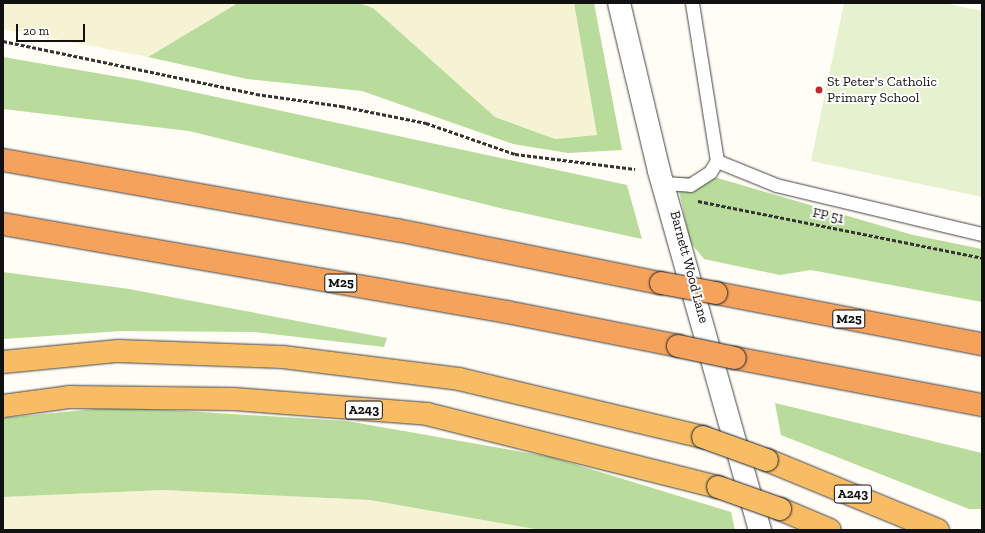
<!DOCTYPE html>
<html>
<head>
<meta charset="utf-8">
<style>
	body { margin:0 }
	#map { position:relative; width:985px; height:533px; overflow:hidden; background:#fffdf5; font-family:"Zilla Slab",serif }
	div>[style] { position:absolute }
	.farmland>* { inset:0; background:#f6f3d4 }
	.forest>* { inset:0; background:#b9dc9c }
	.pitch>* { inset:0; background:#e6f2cf }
	.path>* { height:2.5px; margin-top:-1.25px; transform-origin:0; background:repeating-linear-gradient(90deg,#333 0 4px,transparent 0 6px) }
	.roads { filter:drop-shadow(0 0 1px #444) drop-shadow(0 0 1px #444) }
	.service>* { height:13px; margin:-6.5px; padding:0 6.5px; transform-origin:6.5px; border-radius:6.5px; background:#fff }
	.tertiary>* { height:22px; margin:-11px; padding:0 11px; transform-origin:11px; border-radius:11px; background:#fff }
	.trunk>* { height:22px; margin:-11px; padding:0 11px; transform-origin:11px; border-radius:11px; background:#f7bc64 }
	.motorway>* { height:22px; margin:-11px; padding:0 11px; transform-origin:11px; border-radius:11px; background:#f5a25d }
	.bridges { filter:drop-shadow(0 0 1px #222) drop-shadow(0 0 1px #222) }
	.trunk-bridge>* { height:22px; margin:-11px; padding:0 11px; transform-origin:11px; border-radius:11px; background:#f7bc64 }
	.motorway-bridge>* { height:22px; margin:-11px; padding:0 11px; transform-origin:11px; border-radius:11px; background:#f5a25d }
	.dots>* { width:11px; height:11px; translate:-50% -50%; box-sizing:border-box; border:2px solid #fff; border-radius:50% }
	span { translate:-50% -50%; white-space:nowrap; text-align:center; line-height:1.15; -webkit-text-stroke:4px #fff; paint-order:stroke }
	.shield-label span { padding:1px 3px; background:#fff; border:1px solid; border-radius:3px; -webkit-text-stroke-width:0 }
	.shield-label { font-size:13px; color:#111; font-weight:700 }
	.poi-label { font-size:14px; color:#111 }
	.left { translate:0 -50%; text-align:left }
	.street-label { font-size:14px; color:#111 }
	.frame { position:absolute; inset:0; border:4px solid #111; pointer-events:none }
	.scale { position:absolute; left:16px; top:24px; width:69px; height:18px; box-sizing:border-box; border:2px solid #111; border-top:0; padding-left:5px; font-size:12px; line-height:14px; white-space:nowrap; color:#111; -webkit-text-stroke:3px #fff; paint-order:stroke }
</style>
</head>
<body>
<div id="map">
	<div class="farmland">
		<div style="clip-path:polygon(3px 3px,238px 3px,148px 57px,3px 29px)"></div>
		<div style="clip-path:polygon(359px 3px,574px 3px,597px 135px,555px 139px,495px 117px,373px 8px)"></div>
		<div style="clip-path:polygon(163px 490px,370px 500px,540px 530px,3px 530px,3px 497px)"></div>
	</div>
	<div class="forest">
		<div style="clip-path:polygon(238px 3px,359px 3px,373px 8px,495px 117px,555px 139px,597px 135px,574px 3px,594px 3px,622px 150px,568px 153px,513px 144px,362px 91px,247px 79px,148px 57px)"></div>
		<div style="clip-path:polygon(3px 57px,137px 80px,627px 185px,642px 239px,504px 209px,189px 131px,3px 109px)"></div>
		<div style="clip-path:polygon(676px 177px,714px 177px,913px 235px,982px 249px,982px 302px,811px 270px,780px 275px,704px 259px,690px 242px)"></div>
		<div style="clip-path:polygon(3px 272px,129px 289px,387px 338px,384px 347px,254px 332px,121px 331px,3px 339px)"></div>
		<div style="clip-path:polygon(775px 403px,982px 453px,982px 509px,969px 509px,781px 435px)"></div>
		<div style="clip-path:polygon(116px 407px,347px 421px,551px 457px,731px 512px,735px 530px,540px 530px,370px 500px,163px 490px,3px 497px,3px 418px)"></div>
	</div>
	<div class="pitch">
		<div style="clip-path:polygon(844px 3px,944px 3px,982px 11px,982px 197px,811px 161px)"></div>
	</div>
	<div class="path">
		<div style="left:3px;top:41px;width:258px;rotate:11.8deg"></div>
		<div style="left:256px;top:94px;width:86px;rotate:8deg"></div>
		<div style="left:341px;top:106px;width:87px;rotate:11.3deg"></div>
		<div style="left:426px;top:123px;width:94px;rotate:19.2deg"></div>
		<div style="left:515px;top:154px;width:121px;rotate:7.1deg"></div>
		<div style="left:698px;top:201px;width:290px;rotate:11.3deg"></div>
	</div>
	<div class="roads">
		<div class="service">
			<div style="left:717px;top:161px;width:64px;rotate:22.1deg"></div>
			<div style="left:776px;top:185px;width:212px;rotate:13.4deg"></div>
			<div style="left:664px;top:183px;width:26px;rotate:4deg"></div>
			<div style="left:690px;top:185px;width:24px;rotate:-33deg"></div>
			<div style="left:710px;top:172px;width:13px;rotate:-58deg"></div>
			<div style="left:717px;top:161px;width:160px;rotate:-99deg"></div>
		</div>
		<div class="tertiary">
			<div style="left:619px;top:3px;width:173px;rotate:76.6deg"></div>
			<div style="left:659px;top:171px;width:373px;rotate:74.3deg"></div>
		</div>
		<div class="trunk">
			<div style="left:3px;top:362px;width:116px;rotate:-5.5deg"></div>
			<div style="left:118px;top:351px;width:165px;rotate:2.1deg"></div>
			<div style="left:283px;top:357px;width:177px;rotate:7.1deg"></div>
			<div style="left:459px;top:379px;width:251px;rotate:13.4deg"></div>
			<div style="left:3px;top:406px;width:68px;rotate:-7.7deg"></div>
			<div style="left:70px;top:397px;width:164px;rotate:0.7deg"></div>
			<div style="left:234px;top:399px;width:194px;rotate:4.4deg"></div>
			<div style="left:427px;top:414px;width:300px;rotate:14.1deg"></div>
			<div style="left:767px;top:460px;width:185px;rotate:22.3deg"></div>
			<div style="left:780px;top:509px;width:54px;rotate:22.8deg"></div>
		</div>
		<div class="motorway">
			<div style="left:3px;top:160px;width:400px;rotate:10.1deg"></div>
			<div style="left:397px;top:230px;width:269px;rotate:11.4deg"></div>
			<div style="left:3px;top:224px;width:512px;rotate:9.9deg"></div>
			<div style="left:507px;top:312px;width:174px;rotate:11.2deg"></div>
			<div style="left:716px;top:293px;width:271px;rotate:10.9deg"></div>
			<div style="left:735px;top:358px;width:251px;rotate:10.8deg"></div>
		</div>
	</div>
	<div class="bridges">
		<div class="trunk-bridge">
			<div style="left:703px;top:437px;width:68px;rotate:19.8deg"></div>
			<div style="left:718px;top:487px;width:66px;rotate:19.5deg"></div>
		</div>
		<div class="motorway-bridge">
			<div style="left:661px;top:283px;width:56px;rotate:10.3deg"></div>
			<div style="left:678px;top:346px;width:58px;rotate:11.9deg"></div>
		</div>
	</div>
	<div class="dots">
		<div style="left:819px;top:90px;background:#c4262e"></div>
	</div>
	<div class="shield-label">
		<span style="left:341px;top:283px">M25</span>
		<span style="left:849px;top:319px">M25</span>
		<span style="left:364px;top:410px">A243</span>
		<span style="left:853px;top:494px">A243</span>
	</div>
	<div class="poi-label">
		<span class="left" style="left:827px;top:90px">St Peter's Catholic<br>Primary School</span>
	</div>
	<div class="street-label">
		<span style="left:828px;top:216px;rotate:12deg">FP 51</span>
		<span style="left:689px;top:267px;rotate:75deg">Barnett Wood Lane</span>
	</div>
	<div class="frame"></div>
	<div class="scale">20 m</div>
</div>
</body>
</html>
